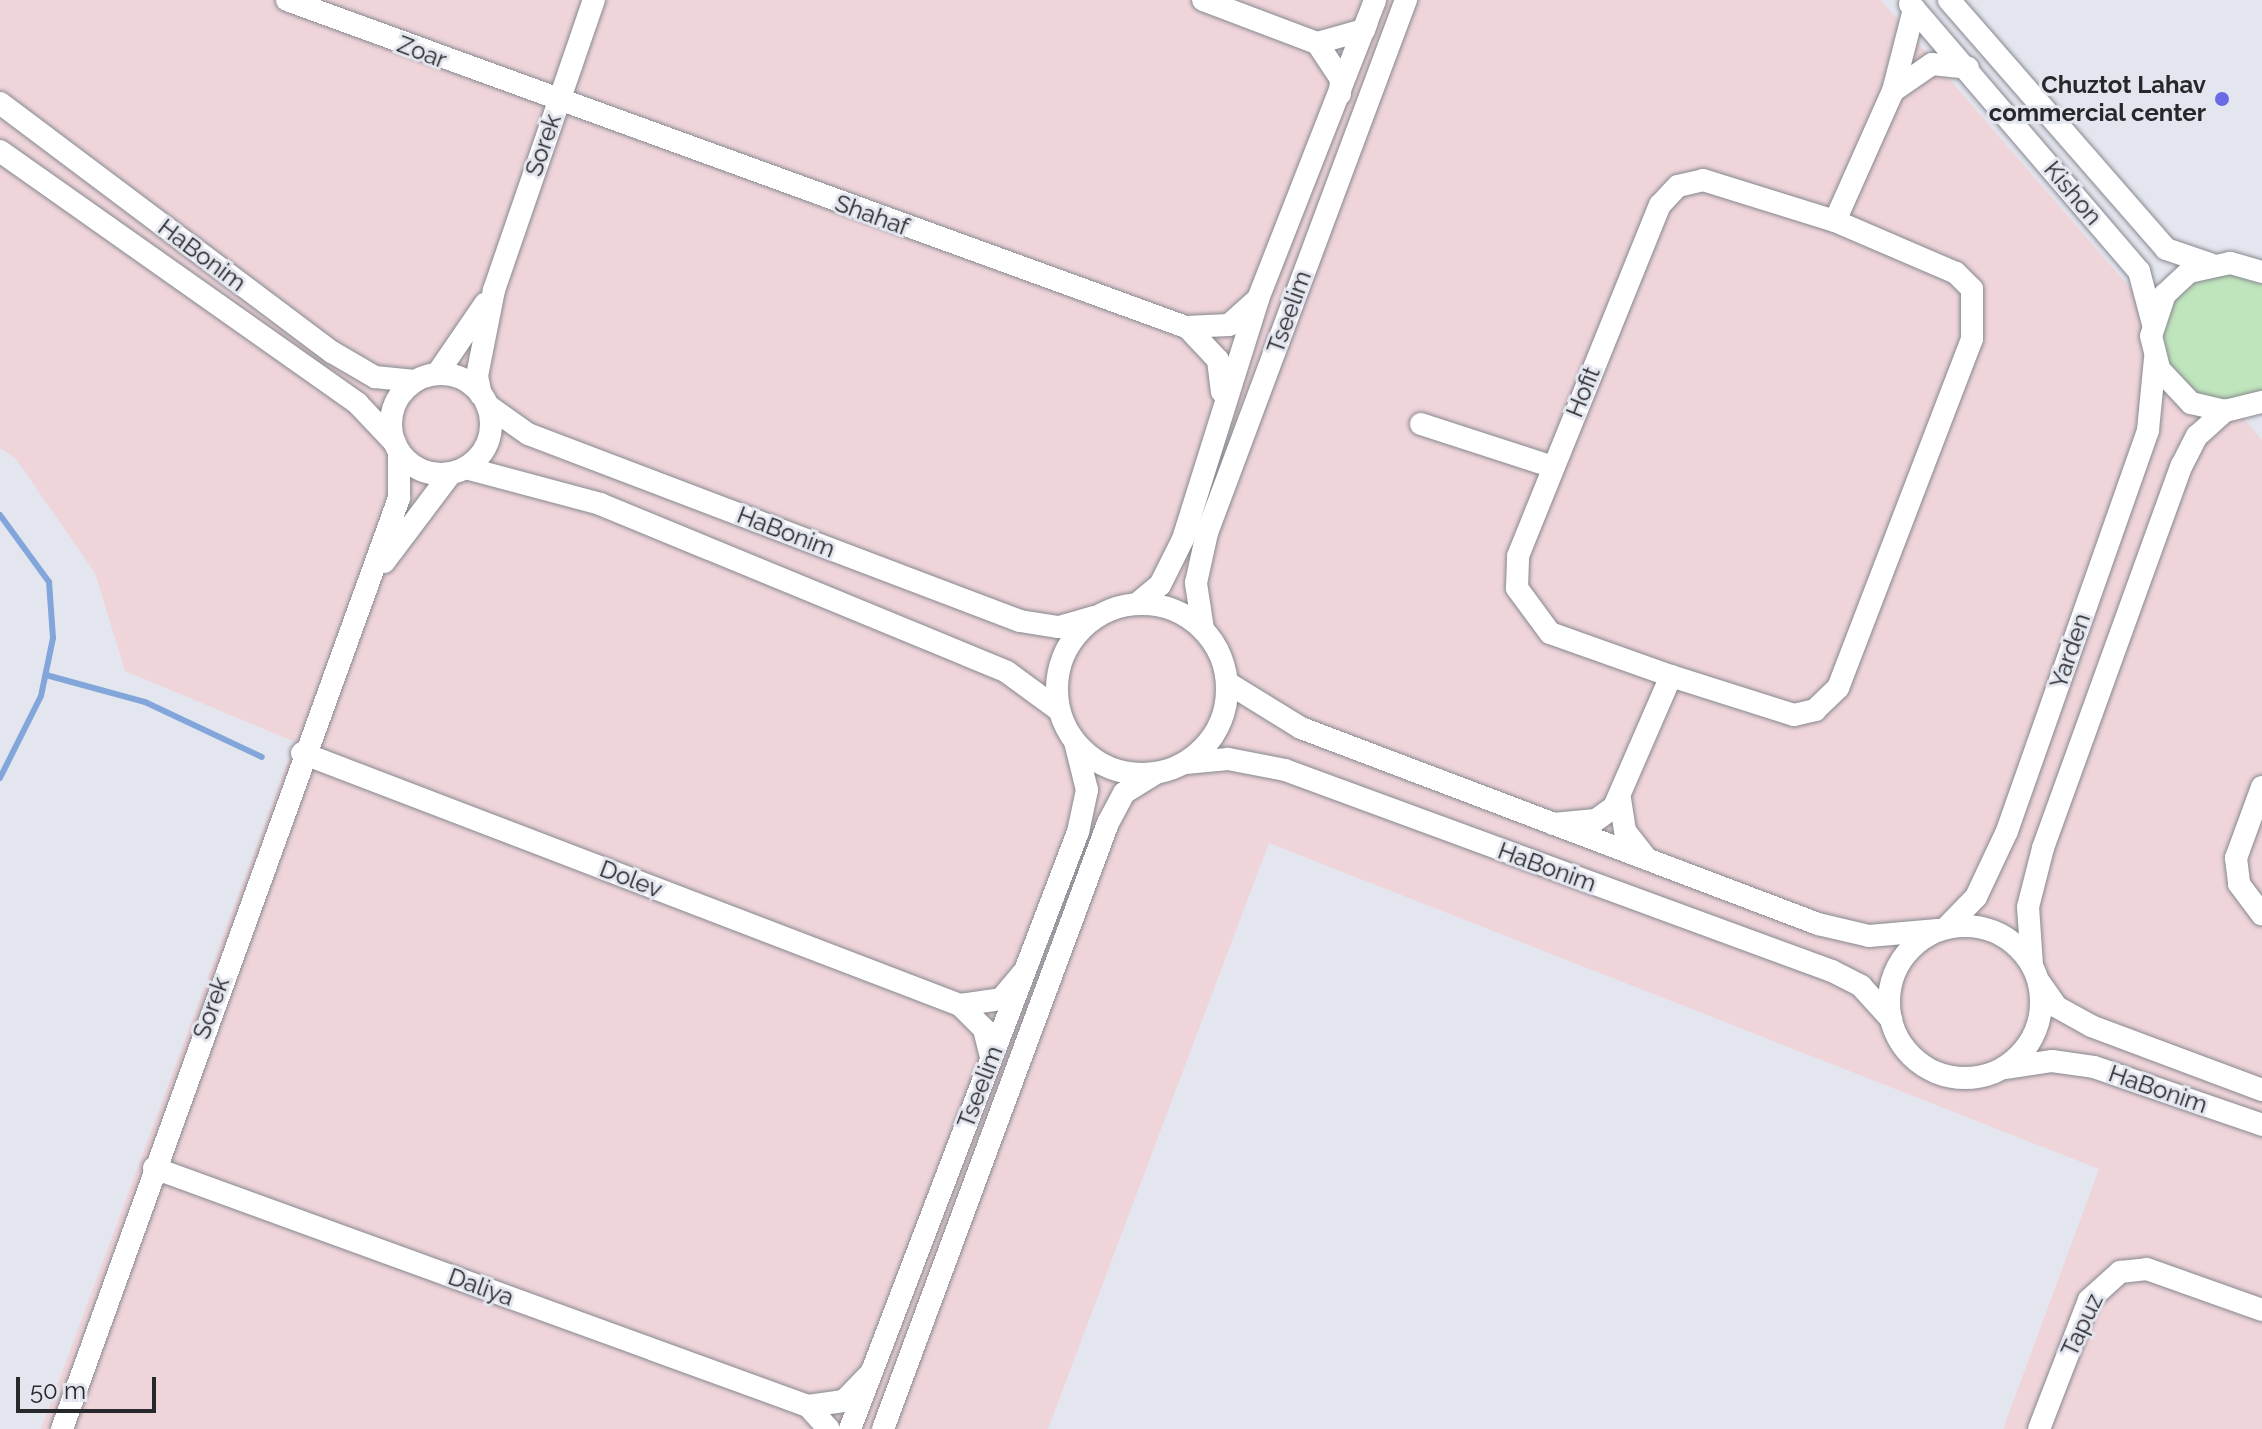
<!DOCTYPE html>
<html>
<head>
<meta charset="utf-8">
<style>
	body { margin:0 }
	#map { position:relative; width:2262px; height:1429px; overflow:hidden; background:#e4e6ef; font-family:Raleway,sans-serif }
	div>[style] { position:absolute }
	.industrial>* { inset:0; background:#efd5da }
	.green>* { inset:0; background:#bfe5bc }
	.stream>* { height:6px; margin:-3px; padding:0 3px; transform-origin:3px; border-radius:3px; background:#83a6da }
	.roads { filter:drop-shadow(0 0 2px #878890) drop-shadow(0 0 2px #878890) }
	.minor>* { height:22px; margin:-11px; padding:0 11px; transform-origin:11px; border-radius:11px; background:#fff }
	.minor>.ring { margin:-11px; padding:0; box-sizing:content-box; background:none; border:22px solid #fff; border-radius:50% }
	.dots>* { width:22px; height:22px; translate:-50% -50%; box-sizing:border-box; border:4px solid #e4e6ef; border-radius:50% }
	span { translate:-50% -50%; white-space:nowrap; text-align:center; line-height:1.15; -webkit-text-stroke:6px #e4e6ef; paint-order:stroke }
	.street-label { font-size:24px; color:#27282b }
	.poi-label { font-size:24px; color:#27282b; font-weight:700 }
	.right { translate:-100% -50%; text-align:right }
	.scale { position:absolute; left:16px; top:1377px; width:140px; height:36px; box-sizing:border-box; border:4px solid #27282b; border-top:0; padding-left:10px; font-size:24px; line-height:28px; white-space:nowrap; color:#27282b; -webkit-text-stroke:6px #e4e6ef; paint-order:stroke }
</style>
</head>
<body>
<div id="map">
	<div class="industrial">
		<div style="clip-path:polygon(0 0,1881px 0,2262px 440px,2262px 1429px,2003px 1429px,2099px 1169px,1269px 843px,1048px 1429px,41px 1429px,295px 742px,125px 671px,95px 573px,16px 459px,0 448px)"></div>
	</div>
	<div class="green">
		<div style="clip-path:polygon(2227px 272px,2262px 284px,2262px 391px,2225px 401px,2196px 394px,2168px 365px,2161px 336px,2174px 298px,2198px 279px)"></div>
	</div>
	<div class="stream">
		<div style="left:0;top:515px;width:83px;rotate:53.8deg"></div>
		<div style="left:49px;top:582px;width:56px;rotate:85.9deg"></div>
		<div style="left:53px;top:638px;width:59px;rotate:101.7deg"></div>
		<div style="left:41px;top:696px;width:92px;rotate:116.6deg"></div>
		<div style="left:46px;top:675px;width:103px;rotate:15.3deg"></div>
		<div style="left:145px;top:702px;width:129px;rotate:25.2deg"></div>
	</div>
	<div class="roads">
		<div class="minor">
			<div style="left:287px;top:0;width:957px;rotate:19.99deg"></div>
			<div style="left:1186px;top:327px;width:43px;rotate:-2.7deg"></div>
			<div style="left:1229px;top:325px;width:39px;rotate:-42deg"></div>
			<div style="left:1203px;top:0;width:122px;rotate:20.7deg"></div>
			<div style="left:1317px;top:43px;width:49px;rotate:-15.5deg"></div>
			<div style="left:1364px;top:30px;width:9px;rotate:-69deg"></div>
			<div style="left:1949px;top:0;width:330px;rotate:48.9deg"></div>
			<div style="left:2166px;top:249px;width:46px;rotate:18.8deg"></div>
			<div style="left:1910px;top:4px;width:352px;rotate:49.4deg"></div>
			<div style="left:2139px;top:271px;width:55px;rotate:75.2deg"></div>
			<div style="left:1317px;top:43px;width:43px;rotate:56.3deg"></div>
			<div style="left:1341px;top:79px;width:15px;rotate:94deg"></div>
			<div style="left:1893px;top:91px;width:47px;rotate:-34.7deg"></div>
			<div style="left:1932px;top:64px;width:36px;rotate:6deg"></div>
			<div style="left:0;top:103px;width:415px;rotate:36.9deg"></div>
			<div style="left:332px;top:352px;width:50px;rotate:30.2deg"></div>
			<div style="left:375px;top:377px;width:40px;rotate:5.7deg"></div>
			<div style="left:0;top:151px;width:438px;rotate:35.2deg"></div>
			<div style="left:358px;top:404px;width:54px;rotate:46.5deg"></div>
			<div style="left:2262px;top:272px;width:33px;rotate:-164deg"></div>
			<div style="left:2230px;top:263px;width:42px;rotate:167.6deg"></div>
			<div style="left:2189px;top:272px;width:33px;rotate:137deg"></div>
			<div style="left:2165px;top:294px;width:44px;rotate:108.4deg"></div>
			<div style="left:2151px;top:336px;width:34px;rotate:76deg"></div>
			<div style="left:2159px;top:369px;width:47px;rotate:46.7deg"></div>
			<div style="left:2191px;top:403px;width:35px;rotate:13deg"></div>
			<div style="left:2225px;top:411px;width:38px;rotate:-14deg"></div>
			<div style="left:1187px;top:327px;width:45px;rotate:46.8deg"></div>
			<div style="left:1218px;top:360px;width:32px;rotate:83deg"></div>
			<div style="left:437px;top:374px;width:85px;rotate:-55.6deg"></div>
			<div class="ring" style="left:391px;top:374px;width:78px;height:78px"></div>
			<div style="left:481px;top:395px;width:19px;rotate:-102deg"></div>
			<div style="left:477px;top:376px;width:88px;rotate:-78.8deg"></div>
			<div style="left:494px;top:290px;width:307px;rotate:-71deg"></div>
			<div style="left:487px;top:405px;width:50px;rotate:35.3deg"></div>
			<div style="left:528px;top:434px;width:526px;rotate:20.81deg"></div>
			<div style="left:1020px;top:621px;width:39px;rotate:9deg"></div>
			<div style="left:1059px;top:627px;width:37px;rotate:-16deg"></div>
			<div style="left:1421px;top:424px;width:139px;rotate:18deg"></div>
			<div style="left:466px;top:468px;width:139px;rotate:15deg"></div>
			<div style="left:600px;top:504px;width:440px;rotate:22.4deg"></div>
			<div style="left:1007px;top:672px;width:64px;rotate:36.2deg"></div>
			<div style="left:384px;top:562px;width:111px;rotate:-53deg"></div>
			<div class="ring" style="left:1057px;top:604px;width:148px;height:148px"></div>
			<div style="left:1137px;top:604px;width:30px;rotate:-40deg"></div>
			<div style="left:1160px;top:585px;width:51px;rotate:-63.4deg"></div>
			<div style="left:1183px;top:539px;width:251px;rotate:-72.6deg"></div>
			<div style="left:1258px;top:299px;width:321px;rotate:-68.6deg"></div>
			<div style="left:1203px;top:629px;width:47px;rotate:-98.7deg"></div>
			<div style="left:1196px;top:583px;width:51px;rotate:-77.6deg"></div>
			<div style="left:1207px;top:533px;width:569px;rotate:-69.53deg"></div>
			<div style="left:1671px;top:676px;width:129px;rotate:17.6deg"></div>
			<div style="left:1794px;top:715px;width:22px;rotate:-13deg"></div>
			<div style="left:1815px;top:710px;width:32px;rotate:-44deg"></div>
			<div style="left:1838px;top:688px;width:374px;rotate:-69deg"></div>
			<div style="left:1972px;top:339px;width:50px;rotate:-90deg"></div>
			<div style="left:1972px;top:289px;width:23px;rotate:-135deg"></div>
			<div style="left:1956px;top:273px;width:132px;rotate:-156.7deg"></div>
			<div style="left:1835px;top:221px;width:142px;rotate:-66deg"></div>
			<div style="left:1893px;top:91px;width:85px;rotate:-75.6deg"></div>
			<div style="left:1228px;top:683px;width:86px;rotate:31.7deg"></div>
			<div style="left:1301px;top:728px;width:553px;rotate:20.76deg"></div>
			<div style="left:1818px;top:924px;width:52px;rotate:13.2deg"></div>
			<div style="left:1869px;top:936px;width:69px;rotate:-5deg"></div>
			<div style="left:302px;top:753px;width:705px;rotate:20.96deg"></div>
			<div style="left:960px;top:1005px;width:41px;rotate:-8.3deg"></div>
			<div style="left:1001px;top:999px;width:34px;rotate:-50deg"></div>
			<div style="left:1186px;top:763px;width:42px;rotate:-5.4deg"></div>
			<div style="left:1228px;top:759px;width:58px;rotate:10.9deg"></div>
			<div style="left:1285px;top:770px;width:583px;rotate:20.18deg"></div>
			<div style="left:1832px;top:971px;width:33px;rotate:27deg"></div>
			<div style="left:1861px;top:986px;width:45px;rotate:47.7deg"></div>
			<div style="left:2262px;top:787px;width:76px;rotate:110.1deg"></div>
			<div style="left:2236px;top:858px;width:26px;rotate:83deg"></div>
			<div style="left:2239px;top:884px;width:38px;rotate:53deg"></div>
			<div style="left:1620px;top:799px;width:32px;rotate:81deg"></div>
			<div style="left:1625px;top:831px;width:34px;rotate:52deg"></div>
			<div style="left:1553px;top:824px;width:43px;rotate:-5.3deg"></div>
			<div style="left:1596px;top:820px;width:22px;rotate:-36deg"></div>
			<div style="left:1614px;top:807px;width:143px;rotate:-66.5deg"></div>
			<div style="left:1671px;top:676px;width:128px;rotate:-160.4deg"></div>
			<div style="left:1550px;top:633px;width:56px;rotate:-126.3deg"></div>
			<div style="left:1517px;top:588px;width:32px;rotate:-88deg"></div>
			<div style="left:1518px;top:556px;width:379px;rotate:-68deg"></div>
			<div style="left:1660px;top:205px;width:26px;rotate:-47deg"></div>
			<div style="left:1678px;top:186px;width:26px;rotate:-13deg"></div>
			<div style="left:1703px;top:180px;width:138px;rotate:17.3deg"></div>
			<div class="ring" style="left:1889px;top:926px;width:130px;height:130px"></div>
			<div style="left:1946px;top:928px;width:43px;rotate:-45.9deg"></div>
			<div style="left:1976px;top:897px;width:73px;rotate:-64.8deg"></div>
			<div style="left:2007px;top:831px;width:425px;rotate:-70.6deg"></div>
			<div style="left:2148px;top:430px;width:72px;rotate:-84.4deg"></div>
			<div style="left:2032px;top:965px;width:58px;rotate:-93.9deg"></div>
			<div style="left:2028px;top:907px;width:61px;rotate:-75.7deg"></div>
			<div style="left:2043px;top:848px;width:407px;rotate:-70.1deg"></div>
			<div style="left:2182px;top:465px;width:33px;rotate:-63deg"></div>
			<div style="left:2197px;top:436px;width:38px;rotate:-42deg"></div>
			<div style="left:2040px;top:983px;width:29px;rotate:55deg"></div>
			<div style="left:2057px;top:1007px;width:39px;rotate:29deg"></div>
			<div style="left:2091px;top:1026px;width:183px;rotate:20.5deg"></div>
			<div style="left:960px;top:1005px;width:34px;rotate:45deg"></div>
			<div style="left:984px;top:1029px;width:30px;rotate:76deg"></div>
			<div style="left:2005px;top:1068px;width:48px;rotate:-8.5deg"></div>
			<div style="left:2052px;top:1061px;width:42px;rotate:8.1deg"></div>
			<div style="left:2094px;top:1067px;width:178px;rotate:19deg"></div>
			<div style="left:154px;top:1168px;width:696px;rotate:20deg"></div>
			<div style="left:808px;top:1406px;width:36px;rotate:-8deg"></div>
			<div style="left:844px;top:1401px;width:40px;rotate:-46deg"></div>
			<div style="left:808px;top:1406px;width:31px;rotate:48deg"></div>
			<div style="left:62px;top:1429px;width:990px;rotate:-70.1deg"></div>
			<div style="left:399px;top:498px;width:47px;rotate:-90deg"></div>
			<div style="left:850px;top:1429px;width:639px;rotate:-69.1deg"></div>
			<div style="left:1078px;top:832px;width:43px;rotate:-77.9deg"></div>
			<div style="left:1087px;top:790px;width:49px;rotate:-104deg"></div>
			<div style="left:883px;top:1429px;width:646px;rotate:-69.63deg"></div>
			<div style="left:1108px;top:823px;width:34px;rotate:-62deg"></div>
			<div style="left:1124px;top:793px;width:36px;rotate:-32deg"></div>
			<div style="left:2039px;top:1429px;width:138px;rotate:-68.8deg"></div>
			<div style="left:2089px;top:1300px;width:42px;rotate:-42.1deg"></div>
			<div style="left:2120px;top:1272px;width:27px;rotate:-6deg"></div>
			<div style="left:2147px;top:1269px;width:122px;rotate:19.6deg"></div>
		</div>
	</div>
	<div class="dots">
		<div style="left:2222px;top:99px;background:#696ae4"></div>
	</div>
	<div class="street-label">
		<span style="left:422px;top:52px;rotate:21deg">Zoar</span>
		<span style="left:543px;top:145px;rotate:-71deg">Sorek</span>
		<span style="left:2073px;top:193px;rotate:50deg">Kishon</span>
		<span style="left:872px;top:215px;rotate:20deg">Shahaf</span>
		<span style="left:202px;top:255px;rotate:37deg">HaBonim</span>
		<span style="left:1289px;top:312px;rotate:-70deg">Tseelim</span>
		<span style="left:1583px;top:392px;rotate:-68deg">Hofit</span>
		<span style="left:786px;top:532px;rotate:21deg">HaBonim</span>
		<span style="left:2070px;top:651px;rotate:-71deg">Yarden</span>
		<span style="left:1547px;top:867px;rotate:20deg">HaBonim</span>
		<span style="left:631px;top:879px;rotate:21deg">Dolev</span>
		<span style="left:211px;top:1008px;rotate:-70deg">Sorek</span>
		<span style="left:980px;top:1087px;rotate:-69deg">Tseelim</span>
		<span style="left:2158px;top:1089px;rotate:19deg">HaBonim</span>
		<span style="left:481px;top:1287px;rotate:20deg">Daliya</span>
		<span style="left:2082px;top:1325px;rotate:-65deg">Tapuz</span>
	</div>
	<div class="poi-label">
		<span class="right" style="left:2206px;top:99px">Chuztot Lahav<br>commercial center</span>
	</div>
	<div class="scale">50 m</div>
</div>
</body>
</html>
